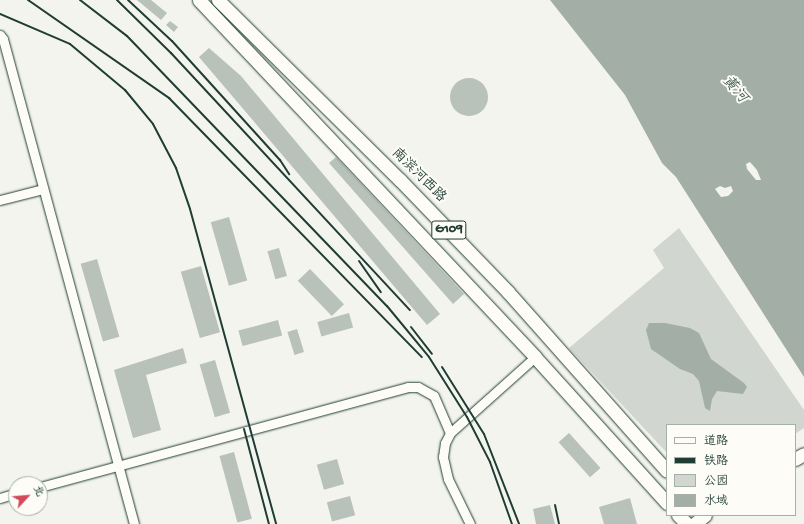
<!DOCTYPE html>
<html>
<head>
<meta charset="utf-8">
<style>
	body { margin:0 }
	#map { position:relative; width:804px; height:524px; overflow:hidden; background:#f4f4ef; font-family:"Gochi Hand","LXGW WenKai TC",sans-serif }
	div>[style] { position:absolute }
	.green>* { inset:0; background:#d1d6d1 }
	.water>* { inset:0; background:#a3aea7 }
	.building>* { inset:0; background:#b9c1bb; transform-origin:0 0 }
	.round { border-radius:50% }
	.roads { filter:drop-shadow(0 0 1px #1f3d34) drop-shadow(0 0 1px #1f3d34) }
	.minor>* { height:9px; margin:-4.5px; padding:0 4.5px; transform-origin:4.5px; border-radius:4.5px; background:#fdfcf7 }
	.highway>* { height:13px; margin:-6.5px; padding:0 6.5px; transform-origin:6.5px; border-radius:6.5px; background:#fdfcf7 }
	.rail>* { height:2px; margin:-1px; padding:0 1px; transform-origin:1px; border-radius:1px; background:#1f3d34 }
	span { translate:-50% -50%; white-space:nowrap; text-align:center; line-height:1.15; -webkit-text-stroke:4px #fdfcf7; paint-order:stroke }
	.shield-label span { padding:1px 3px; background:#fdfcf7; border:1px solid; border-radius:3px; -webkit-text-stroke-width:0 }
	.shield-label { font-size:13px; color:#1f3d34; font-weight:700 }
	.street-label { font-size:14px; color:#1f3d34 }
	.water-label { font-size:15px; color:#475f56; font-style:italic }
	.legend { position:absolute; left:666px; top:424px; width:130px; height:92px; box-sizing:border-box; background:#fdfcf7; border:1px solid #a4b0a9; margin:0; padding:5px 7px; list-style:none; font-size:12px; color:#1f3d34 }
	.legend li { display:flex; align-items:center; gap:8px; height:20px }
	.legend b { width:20px; border:1px solid #a4b0a9 }
	.north { position:absolute; left:8px; top:476px; width:40px; height:40px; box-sizing:border-box; background:#fdfcf7; border:1px solid #a4b0a9; border-radius:50%; rotate:64deg; font-size:11px; font-weight:700; line-height:16px; text-align:center; color:#1f3d34 }
	.north::after { content:''; display:block; margin:auto; width:14px; height:18px; background:#d1495b; clip-path:polygon(50% 0,100% 100%,50% 72%,0 100%) }
</style>
</head>
<body>
<div id="map">
	<div class="green">
		<div style="clip-path:polygon(679px 228px,804px 410px,804px 428px,795px 434px,795px 425px,667px 425px,667px 453px,569px 348px,664px 268px,653px 250px)"></div>
	</div>
	<div class="water">
		<div style="clip-path:polygon(evenodd,550px 0,804px 0,804px 377px,676px 177px,662px 163px,625px 95px,550px 0,750px 162px,757px 170px,761px 180px,756px 180px,747px 169px,746px 164px,750px 162px,550px 0,720px 186px,725px 188px,731px 186px,733px 191px,728px 196px,721px 197px,715px 189px,720px 186px)"></div>
		<div style="clip-path:polygon(649px 323px,665px 323px,690px 328px,699px 333px,711px 359px,744px 383px,747px 387px,743px 394px,717px 391px,712px 399px,710px 411px,705px 408px,699px 381px,693px 374px,680px 369px,651px 349px,646px 330px)"></div>
	</div>
	<div class="building">
		<div style="clip-path:polygon(137px 0,151px 0,167px 13px,161px 20px)"></div>
		<div style="clip-path:polygon(170px 21px,178px 27px,174px 32px,166px 25px)"></div>
		<div style="clip-path:polygon(209px 48px,241px 76px,440px 314px,427px 325px,199px 57px)"></div>
		<div class="round" style="left:450px;top:78px;width:38px;height:38px"></div>
		<div style="clip-path:polygon(336px 157px,464px 294px,453px 304px,329px 163px)"></div>
		<div style="left:229px;top:217px;width:66px;height:19px;rotate:74deg"></div>
		<div style="left:279px;top:248px;width:29px;height:12px;rotate:74deg"></div>
		<div style="left:97px;top:259px;width:81px;height:17px;rotate:74deg"></div>
		<div style="left:201px;top:266px;width:69px;height:21px;rotate:74deg"></div>
		<div style="left:310px;top:269px;width:49px;height:17px;rotate:46deg"></div>
		<div style="left:349px;top:313px;width:15px;height:33px;rotate:74deg"></div>
		<div style="left:278px;top:320px;width:16px;height:41px;rotate:75deg"></div>
		<div style="left:297px;top:329px;width:24px;height:10px;rotate:73deg"></div>
		<div style="clip-path:polygon(183px 348px,187px 363px,146px 375px,161px 430px,133px 438px,114px 370px)"></div>
		<div style="left:215px;top:360px;width:55px;height:16px;rotate:74deg"></div>
		<div style="left:569px;top:433px;width:47px;height:14px;rotate:48deg"></div>
		<div style="left:234px;top:452px;width:69px;height:15px;rotate:75deg"></div>
		<div style="left:337px;top:459px;width:26px;height:21px;rotate:74deg"></div>
		<div style="left:350px;top:496px;width:20px;height:24px;rotate:75deg"></div>
		<div style="clip-path:polygon(630px 498px,637px 524px,604px 524px,599px 507px)"></div>
		<div style="clip-path:polygon(550px 505px,555px 524px,536px 524px,533px 509px)"></div>
	</div>
	<div class="roads">
		<div class="minor">
			<div style="left:0;top:35px;width:5px;rotate:53deg"></div>
			<div style="left:3px;top:39px;width:502px;rotate:74.88deg"></div>
			<div style="left:0;top:200px;width:44px;rotate:-14.3deg"></div>
			<div style="left:40px;top:487px;width:381px;rotate:-15.2deg"></div>
			<div style="left:408px;top:387px;width:10px"></div>
			<div style="left:418px;top:387px;width:18px;rotate:29deg"></div>
			<div style="left:434px;top:396px;width:40px;rotate:66.6deg"></div>
			<div style="left:0;top:498px;width:17px;rotate:-17deg"></div>
			<div style="left:470px;top:524px;width:50px;rotate:-116.1deg"></div>
			<div style="left:448px;top:479px;width:23px;rotate:-103deg"></div>
			<div style="left:443px;top:457px;width:14px;rotate:-82deg"></div>
			<div style="left:445px;top:443px;width:11px;rotate:-63deg"></div>
			<div style="left:450px;top:433px;width:114px;rotate:-41.8deg"></div>
		</div>
		<div class="highway">
			<div style="left:199px;top:0;width:490px;rotate:46.7deg"></div>
			<div style="left:535px;top:357px;width:197px;rotate:47.9deg"></div>
			<div style="left:218px;top:0;width:256px;rotate:44.7deg"></div>
			<div style="left:400px;top:180px;width:156px;rotate:46deg"></div>
			<div style="left:508px;top:292px;width:239px;rotate:48.4deg"></div>
			<div style="left:795px;top:459px;width:10px;rotate:-29deg"></div>
			<div style="left:678px;top:515px;width:13px;rotate:45deg"></div>
			<div style="left:694px;top:524px;width:14px;rotate:-39deg"></div>
		</div>
	</div>
	<div class="rail">
		<div style="left:28px;top:0;width:172px;rotate:34.8deg"></div>
		<div style="left:169px;top:98px;width:362px;rotate:45.7deg"></div>
		<div style="left:80px;top:0;width:59px;rotate:37.5deg"></div>
		<div style="left:127px;top:36px;width:375px;rotate:46.1deg"></div>
		<div style="left:387px;top:306px;width:66px;rotate:50.5deg"></div>
		<div style="left:429px;top:357px;width:71px;rotate:57.7deg"></div>
		<div style="left:467px;top:417px;width:51px;rotate:62.9deg"></div>
		<div style="left:490px;top:462px;width:66px;rotate:70.5deg"></div>
		<div style="left:117px;top:0;width:76px;rotate:44.5deg"></div>
		<div style="left:171px;top:53px;width:351px;rotate:47.1deg"></div>
		<div style="left:128px;top:0;width:60px;rotate:43deg"></div>
		<div style="left:172px;top:41px;width:161px;rotate:47.8deg"></div>
		<div style="left:280px;top:160px;width:17px;rotate:57deg"></div>
		<div style="left:0;top:14px;width:76px;rotate:23.2deg"></div>
		<div style="left:70px;top:44px;width:72px;rotate:39.9deg"></div>
		<div style="left:125px;top:90px;width:44px;rotate:50.5deg"></div>
		<div style="left:153px;top:124px;width:50px;rotate:62.4deg"></div>
		<div style="left:176px;top:168px;width:43px;rotate:71.1deg"></div>
		<div style="left:190px;top:209px;width:327px;rotate:74.7deg"></div>
		<div style="left:359px;top:261px;width:38px;rotate:55deg"></div>
		<div style="left:411px;top:327px;width:34px;rotate:52deg"></div>
		<div style="left:442px;top:367px;width:79px;rotate:57.9deg"></div>
		<div style="left:484px;top:434px;width:97px;rotate:68.7deg"></div>
		<div style="left:244px;top:429px;width:98px;rotate:75.3deg"></div>
		<div style="left:555px;top:505px;width:19px;rotate:78deg"></div>
	</div>
	<div class="shield-label">
		<span style="left:449px;top:230px">G109</span>
	</div>
	<div class="street-label">
		<span style="left:418px;top:176px;rotate:45deg">南滨河西路</span>
	</div>
	<div class="water-label">
		<span style="left:734px;top:90px;rotate:50deg">黄河</span>
	</div>
	<ul class="legend">
	<li><b style="height:5px;background:#fdfcf7"></b>道路</li>
	<li><b style="height:5px;background:#1f3d34"></b>铁路</li>
	<li><b style="height:11px;background:#d1d6d1"></b>公园</li>
	<li><b style="height:11px;background:#a3aea7"></b>水域</li>
	</ul>
	<div class="north">北</div>
</div>
</body>
</html>
